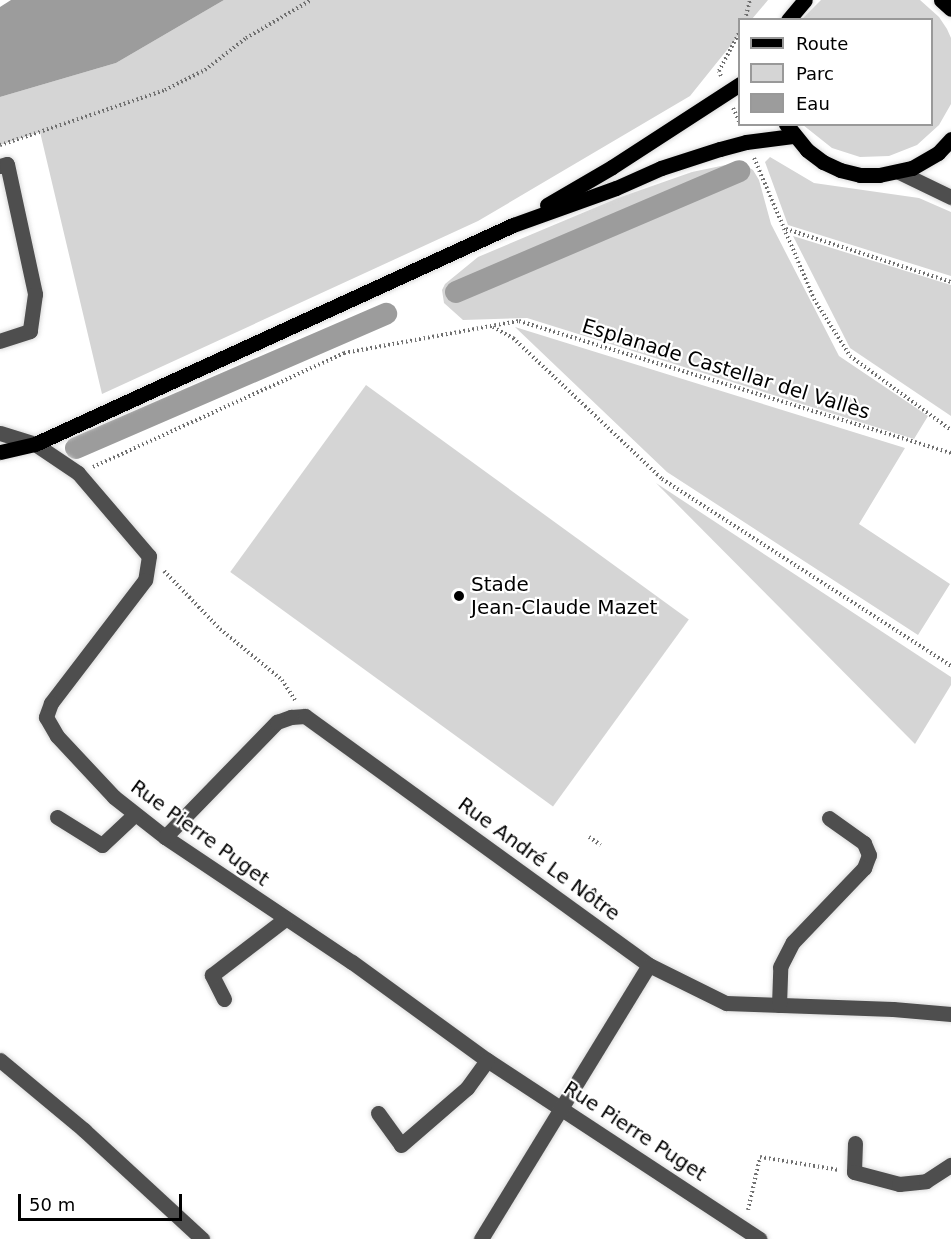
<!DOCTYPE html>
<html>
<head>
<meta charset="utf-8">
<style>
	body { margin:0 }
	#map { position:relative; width:951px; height:1239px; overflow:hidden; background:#fff; font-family:"DejaVu Sans",sans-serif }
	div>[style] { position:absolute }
	.green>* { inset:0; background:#d5d5d5; transform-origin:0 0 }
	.water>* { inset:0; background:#9c9c9c }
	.canal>* { height:22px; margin:-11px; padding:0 11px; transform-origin:11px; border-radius:11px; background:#9c9c9c }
	.path>* { height:4px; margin-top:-2px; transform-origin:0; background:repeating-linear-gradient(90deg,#707070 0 1.5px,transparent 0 4.5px) }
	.roads { filter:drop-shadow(0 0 2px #dbdbdb) drop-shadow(0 0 2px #dbdbdb) }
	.minor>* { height:15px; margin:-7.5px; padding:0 7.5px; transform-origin:7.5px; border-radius:7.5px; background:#4e4e4e }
	.major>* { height:15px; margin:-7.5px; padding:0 7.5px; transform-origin:7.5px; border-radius:7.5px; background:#000 }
	.dots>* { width:16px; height:16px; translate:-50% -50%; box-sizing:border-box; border:3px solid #fff; border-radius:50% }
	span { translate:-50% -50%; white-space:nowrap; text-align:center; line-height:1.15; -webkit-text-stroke:4.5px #fff; paint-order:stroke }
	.street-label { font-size:20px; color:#000 }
	.poi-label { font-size:20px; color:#000 }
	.left { translate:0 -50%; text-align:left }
	.legend { position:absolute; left:738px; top:18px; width:195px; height:108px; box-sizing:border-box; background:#fff; border:2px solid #999; margin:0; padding:8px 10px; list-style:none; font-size:18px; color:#000 }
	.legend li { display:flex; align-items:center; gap:12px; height:30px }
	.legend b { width:30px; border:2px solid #999 }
	.scale { position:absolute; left:18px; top:1194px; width:164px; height:27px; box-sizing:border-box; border:3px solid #000; border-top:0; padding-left:8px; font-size:18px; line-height:21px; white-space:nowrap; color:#000; -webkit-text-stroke:4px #fff; paint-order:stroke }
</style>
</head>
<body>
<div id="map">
	<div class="green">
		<div style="clip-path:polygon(224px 0,768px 0,752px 19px,740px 20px,739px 35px,690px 96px,478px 221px,102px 394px,40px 132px,0 145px,0 97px,116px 63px)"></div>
		<div style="clip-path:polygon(821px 0,920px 0,939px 17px,947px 29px,951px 38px,951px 104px,939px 125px,917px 145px,889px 156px,860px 157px,832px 148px,803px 125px,932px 124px,932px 20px,802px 19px)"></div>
		<div style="clip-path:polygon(770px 157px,814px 183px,919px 198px,951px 212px,951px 276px,788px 225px,765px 162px)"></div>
		<div style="clip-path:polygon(740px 162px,753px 170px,759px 180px,771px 224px,839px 356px,928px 416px,914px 439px,527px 318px,463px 320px,444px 303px,442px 290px,445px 284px,478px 257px,618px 198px,692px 172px)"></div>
		<div style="clip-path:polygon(793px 236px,951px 285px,951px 416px,850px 348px)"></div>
		<div style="clip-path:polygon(515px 327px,905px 448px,859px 524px,950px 584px,918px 635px,667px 472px)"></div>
		<div style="left:366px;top:385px;width:399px;height:231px;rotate:36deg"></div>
		<div style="clip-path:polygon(656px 483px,951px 677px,951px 685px,915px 744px)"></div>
	</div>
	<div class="water">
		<div style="clip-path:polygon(11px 0,224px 0,116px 63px,0 97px,0 7px)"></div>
	</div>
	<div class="canal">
		<div style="left:456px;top:292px;width:308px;rotate:-23.1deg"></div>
		<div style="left:76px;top:448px;width:338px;rotate:-23.4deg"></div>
	</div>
	<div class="path">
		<div style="left:745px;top:20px;width:21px;rotate:-76deg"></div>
		<div style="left:721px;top:76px;width:5px;rotate:-112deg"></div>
		<div style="left:719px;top:71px;width:45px;rotate:-62.3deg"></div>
		<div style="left:733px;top:108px;width:17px;rotate:66deg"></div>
		<div style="left:0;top:145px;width:174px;rotate:-18.4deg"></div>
		<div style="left:165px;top:90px;width:45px;rotate:-26.6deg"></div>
		<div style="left:205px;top:70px;width:52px;rotate:-38deg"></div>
		<div style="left:246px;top:38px;width:75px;rotate:-30.3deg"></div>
		<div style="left:754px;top:158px;width:153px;rotate:66.9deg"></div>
		<div style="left:814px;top:299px;width:67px;rotate:57.7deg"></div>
		<div style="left:850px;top:356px;width:125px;rotate:36.2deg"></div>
		<div style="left:786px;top:229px;width:173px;rotate:17.8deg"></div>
		<div style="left:493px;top:327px;width:23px;rotate:29deg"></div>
		<div style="left:513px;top:338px;width:205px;rotate:43.4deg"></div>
		<div style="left:662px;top:479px;width:344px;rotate:32.9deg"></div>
		<div style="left:93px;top:467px;width:276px;rotate:-24.4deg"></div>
		<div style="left:344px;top:353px;width:178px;rotate:-10.4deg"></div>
		<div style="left:519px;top:321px;width:452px;rotate:17deg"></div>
		<div style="left:164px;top:571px;width:81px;rotate:46deg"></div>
		<div style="left:220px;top:629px;width:80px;rotate:39.4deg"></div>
		<div style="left:282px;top:680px;width:24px;rotate:57deg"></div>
		<div style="left:589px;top:837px;width:14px;rotate:34deg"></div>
		<div style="left:748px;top:1210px;width:54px;rotate:-77.2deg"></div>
		<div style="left:760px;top:1157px;width:80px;rotate:9.3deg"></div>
	</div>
	<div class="roads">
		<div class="minor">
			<div style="left:0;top:166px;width:7px;rotate:-16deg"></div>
			<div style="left:7px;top:164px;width:133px;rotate:77.8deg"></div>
			<div style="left:35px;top:294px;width:37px;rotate:98deg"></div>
			<div style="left:30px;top:331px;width:32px;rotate:162deg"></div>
			<div style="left:899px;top:172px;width:58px;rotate:25.7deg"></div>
			<div style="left:0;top:433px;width:37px;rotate:17deg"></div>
			<div style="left:35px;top:444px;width:52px;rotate:34deg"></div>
			<div style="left:78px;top:473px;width:109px;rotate:49.5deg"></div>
			<div style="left:149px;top:556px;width:24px;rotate:99deg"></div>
			<div style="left:145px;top:580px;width:155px;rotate:127.4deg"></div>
			<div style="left:51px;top:703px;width:15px;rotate:110deg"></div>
			<div style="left:46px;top:717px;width:22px;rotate:60deg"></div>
			<div style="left:57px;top:736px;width:83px;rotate:46.9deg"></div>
			<div style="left:114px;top:797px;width:65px;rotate:38.1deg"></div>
			<div style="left:165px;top:837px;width:225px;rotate:33.8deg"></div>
			<div style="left:352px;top:962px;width:167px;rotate:36deg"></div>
			<div style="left:487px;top:1060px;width:326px;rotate:33.3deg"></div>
			<div style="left:57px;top:817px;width:53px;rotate:31.9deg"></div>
			<div style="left:102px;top:845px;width:45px;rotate:-43.2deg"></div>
			<div style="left:165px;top:837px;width:161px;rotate:-45.8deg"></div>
			<div style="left:277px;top:722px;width:15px;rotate:-20deg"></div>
			<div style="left:291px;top:717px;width:14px;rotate:-4deg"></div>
			<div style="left:305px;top:716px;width:425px;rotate:35.9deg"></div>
			<div style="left:649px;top:965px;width:86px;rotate:26.3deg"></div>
			<div style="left:726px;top:1003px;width:167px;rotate:2.1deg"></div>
			<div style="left:893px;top:1009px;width:58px;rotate:4.9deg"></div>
			<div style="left:224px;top:999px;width:27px;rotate:-117deg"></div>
			<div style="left:212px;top:975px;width:92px;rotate:-37.5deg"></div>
			<div style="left:779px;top:1005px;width:38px;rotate:-88deg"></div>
			<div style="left:780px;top:967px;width:28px;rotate:-63deg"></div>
			<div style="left:793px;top:942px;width:103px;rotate:-46.2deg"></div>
			<div style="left:864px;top:868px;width:14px;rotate:-69deg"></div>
			<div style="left:869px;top:855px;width:13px;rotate:-113deg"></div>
			<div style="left:864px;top:843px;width:43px;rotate:-144.5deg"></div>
			<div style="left:0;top:1060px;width:109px;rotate:39.8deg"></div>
			<div style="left:84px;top:1130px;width:161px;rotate:42.7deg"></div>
			<div style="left:378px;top:1113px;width:39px;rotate:54deg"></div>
			<div style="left:401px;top:1145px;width:87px;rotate:-40.8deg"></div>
			<div style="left:467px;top:1088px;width:34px;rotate:-54deg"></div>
			<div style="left:855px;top:1143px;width:29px;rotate:92deg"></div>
			<div style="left:854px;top:1172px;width:47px;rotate:14.9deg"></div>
			<div style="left:899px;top:1184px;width:27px;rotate:-6deg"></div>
			<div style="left:926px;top:1181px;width:30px;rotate:-33deg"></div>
			<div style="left:481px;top:1239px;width:321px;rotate:-58.5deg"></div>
		</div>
		<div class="major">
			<div style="left:941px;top:0;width:13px;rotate:42deg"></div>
			<div style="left:788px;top:20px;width:26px;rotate:-50deg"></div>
			<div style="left:786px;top:124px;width:33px;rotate:51deg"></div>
			<div style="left:807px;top:150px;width:20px;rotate:37deg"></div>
			<div style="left:823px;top:162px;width:19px;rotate:25deg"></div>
			<div style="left:840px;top:170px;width:21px;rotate:14deg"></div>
			<div style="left:860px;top:175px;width:19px"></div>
			<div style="left:879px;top:175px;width:34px;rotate:-12deg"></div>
			<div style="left:912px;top:168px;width:30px;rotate:-30deg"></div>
			<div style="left:938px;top:153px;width:19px;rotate:-47deg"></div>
			<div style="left:547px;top:205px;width:75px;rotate:-30.3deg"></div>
			<div style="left:612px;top:167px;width:153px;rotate:-33deg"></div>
			<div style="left:0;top:452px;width:36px;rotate:-13deg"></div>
			<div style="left:35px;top:444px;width:526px;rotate:-24.62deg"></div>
			<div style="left:513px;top:225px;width:109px;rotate:-19.8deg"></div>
			<div style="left:616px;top:188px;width:49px;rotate:-24deg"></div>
			<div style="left:661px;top:168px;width:62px;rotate:-17.9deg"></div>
			<div style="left:720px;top:149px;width:27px;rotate:-15deg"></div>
			<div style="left:746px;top:142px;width:47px;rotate:-7.3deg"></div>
		</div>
	</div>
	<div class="dots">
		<div style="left:459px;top:596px;background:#000"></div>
	</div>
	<div class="street-label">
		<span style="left:726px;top:369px;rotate:17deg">Esplanade Castellar del Vallès</span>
		<span style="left:200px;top:833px;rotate:36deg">Rue Pierre Puget</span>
		<span style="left:539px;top:859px;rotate:36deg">Rue André Le Nôtre</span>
		<span style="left:635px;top:1131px;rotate:33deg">Rue Pierre Puget</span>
	</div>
	<div class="poi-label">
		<span class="left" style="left:471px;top:596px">Stade<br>Jean-Claude Mazet</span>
	</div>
	<ul class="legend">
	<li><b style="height:8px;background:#000"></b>Route</li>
	<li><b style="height:16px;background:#d5d5d5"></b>Parc</li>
	<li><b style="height:16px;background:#9c9c9c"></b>Eau</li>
	</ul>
	<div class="scale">50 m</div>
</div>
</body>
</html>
